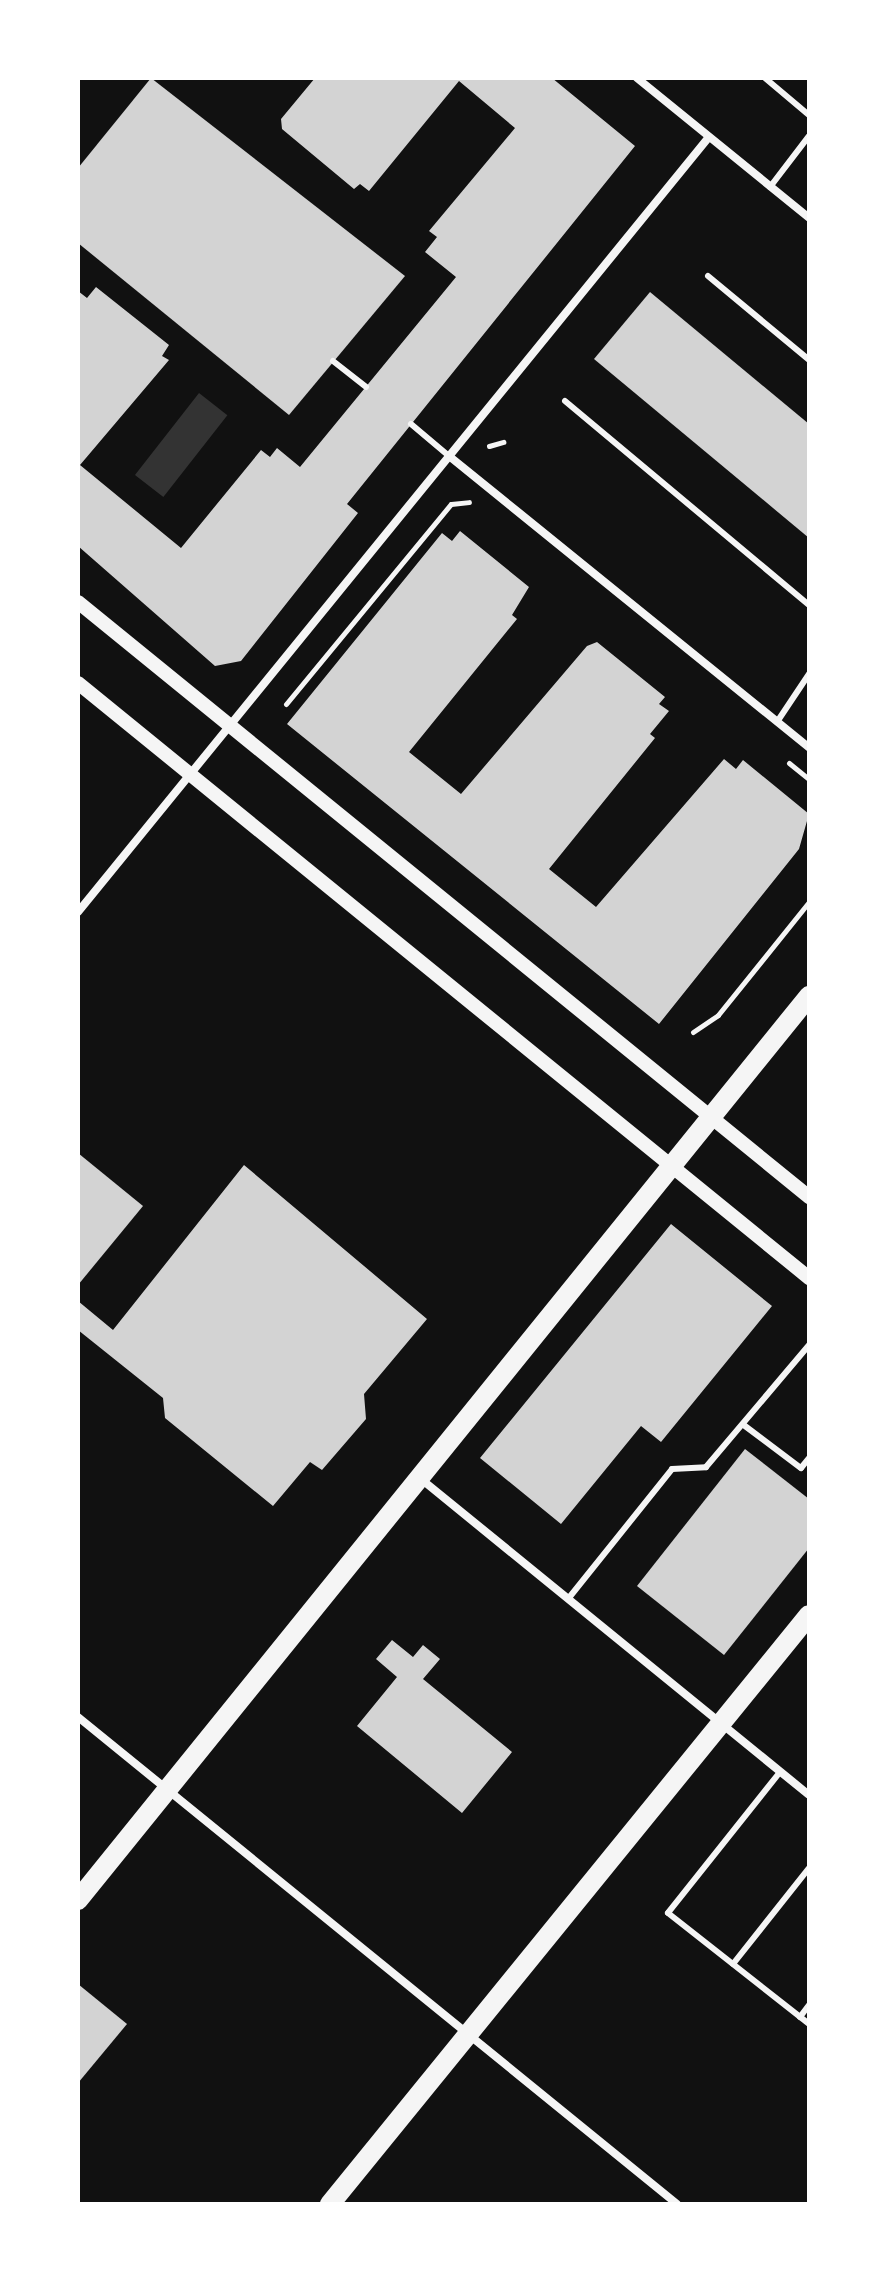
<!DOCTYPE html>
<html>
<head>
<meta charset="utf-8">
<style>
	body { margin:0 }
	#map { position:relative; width:887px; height:2282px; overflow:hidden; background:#111; font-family:"Open Sans",sans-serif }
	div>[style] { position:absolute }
	.water>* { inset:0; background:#333; transform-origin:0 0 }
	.building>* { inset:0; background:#d3d3d3 }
	.path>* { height:5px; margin:-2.5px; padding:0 2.5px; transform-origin:2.5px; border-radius:2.5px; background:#f5f5f5 }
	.service>* { height:6px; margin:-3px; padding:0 3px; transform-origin:3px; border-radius:3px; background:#f5f5f5 }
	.minor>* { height:8px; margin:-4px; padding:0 4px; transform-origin:4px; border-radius:4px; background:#f5f5f5 }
	.tertiary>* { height:14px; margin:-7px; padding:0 7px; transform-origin:7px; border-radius:7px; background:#f5f5f5 }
	.primary>* { height:20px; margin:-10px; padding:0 10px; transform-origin:10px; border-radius:10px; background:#f5f5f5 }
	span { translate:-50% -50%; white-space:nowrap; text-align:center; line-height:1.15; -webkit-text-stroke:8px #fff; paint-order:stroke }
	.frame { position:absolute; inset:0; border:80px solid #fff; pointer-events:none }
</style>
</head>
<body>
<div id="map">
	<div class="water">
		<div style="left:199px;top:393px;width:36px;height:104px;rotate:38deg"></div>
	</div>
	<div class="building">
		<div style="clip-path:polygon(151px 78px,405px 276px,289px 415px,78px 243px,78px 168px)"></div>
		<div style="clip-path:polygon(315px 78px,552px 78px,635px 146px,347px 504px,358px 513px,241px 661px,215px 666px,78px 546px,78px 291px,87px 298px,96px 287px,169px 345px,162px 356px,169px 360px,80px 465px,181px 548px,261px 450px,270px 457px,277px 448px,300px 467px,456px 277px,425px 252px,437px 237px,429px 231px,515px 128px,459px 81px,369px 191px,360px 184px,354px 189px,282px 129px,281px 119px)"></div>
		<div style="clip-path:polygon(650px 292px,809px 424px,809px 538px,594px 359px)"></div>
		<div style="clip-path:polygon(460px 531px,529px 587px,512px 615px,517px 619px,409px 752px,461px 794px,587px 646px,597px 642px,665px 697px,659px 704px,669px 711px,650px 734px,655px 738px,549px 869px,596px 907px,724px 759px,736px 769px,743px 760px,809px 814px,799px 849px,659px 1024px,287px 724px,442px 533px,452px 541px)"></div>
		<div style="clip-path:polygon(78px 1153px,143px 1206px,78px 1285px)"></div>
		<div style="clip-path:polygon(244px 1165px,427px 1319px,364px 1394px,366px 1419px,322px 1470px,310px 1462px,273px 1506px,165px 1418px,163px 1398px,78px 1330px,78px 1301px,113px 1330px)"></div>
		<div style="clip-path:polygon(671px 1224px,772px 1306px,661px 1442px,641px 1426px,561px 1524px,480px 1458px)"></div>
		<div style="clip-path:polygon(745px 1449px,809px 1499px,809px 1548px,724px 1655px,637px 1586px)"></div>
		<div style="clip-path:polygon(392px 1640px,413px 1657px,423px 1645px,440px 1659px,423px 1679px,512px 1752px,462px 1813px,357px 1726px,397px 1677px,376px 1659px)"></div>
		<div style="clip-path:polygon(78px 1984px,127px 2024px,78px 2083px)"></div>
	</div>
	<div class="path">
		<div style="left:489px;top:446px;width:15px;rotate:-16deg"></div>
		<div style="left:286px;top:704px;width:259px;rotate:-50.5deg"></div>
		<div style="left:451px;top:504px;width:18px;rotate:-6deg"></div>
		<div style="left:789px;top:763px;width:26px;rotate:39deg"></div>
		<div style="left:693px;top:1032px;width:30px;rotate:-34deg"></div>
		<div style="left:718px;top:1015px;width:145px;rotate:-51.2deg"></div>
	</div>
	<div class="service">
		<div style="left:765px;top:78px;width:57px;rotate:40.1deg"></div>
		<div style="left:770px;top:187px;width:64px;rotate:-52.6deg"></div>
		<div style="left:708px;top:276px;width:131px;rotate:39.7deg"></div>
		<div style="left:333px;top:361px;width:42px;rotate:38.2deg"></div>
		<div style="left:565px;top:401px;width:318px;rotate:39.9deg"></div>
		<div style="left:411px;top:424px;width:50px;rotate:40.1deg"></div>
		<div style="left:777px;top:722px;width:58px;rotate:-56.3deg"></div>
		<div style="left:745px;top:1426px;width:70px;rotate:36.9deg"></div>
		<div style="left:801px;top:1468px;width:13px;rotate:-51deg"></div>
		<div style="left:568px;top:1599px;width:166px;rotate:-51.3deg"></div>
		<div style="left:672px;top:1469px;width:34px;rotate:-3deg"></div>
		<div style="left:706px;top:1467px;width:160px;rotate:-49.8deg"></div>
		<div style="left:780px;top:1772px;width:180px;rotate:128.5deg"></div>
		<div style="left:668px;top:1913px;width:179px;rotate:38.2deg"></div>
		<div style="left:733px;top:1964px;width:122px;rotate:-51.6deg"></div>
		<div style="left:800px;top:2017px;width:15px;rotate:-53deg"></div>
	</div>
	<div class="minor">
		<div style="left:637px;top:78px;width:222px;rotate:39.1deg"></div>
		<div style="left:449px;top:456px;width:464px;rotate:39deg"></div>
		<div style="left:78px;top:912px;width:999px;rotate:-50.85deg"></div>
		<div style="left:421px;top:1479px;width:500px;rotate:39.16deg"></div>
		<div style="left:78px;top:1717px;width:772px;rotate:39.11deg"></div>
	</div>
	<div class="tertiary">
		<div style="left:78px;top:602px;width:943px;rotate:39.14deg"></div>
		<div style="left:78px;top:683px;width:943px;rotate:39.14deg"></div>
	</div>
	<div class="primary">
		<div style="left:78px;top:1900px;width:1163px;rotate:-51.04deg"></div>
		<div style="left:330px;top:2204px;width:759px;rotate:-50.88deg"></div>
	</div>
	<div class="frame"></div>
</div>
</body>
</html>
